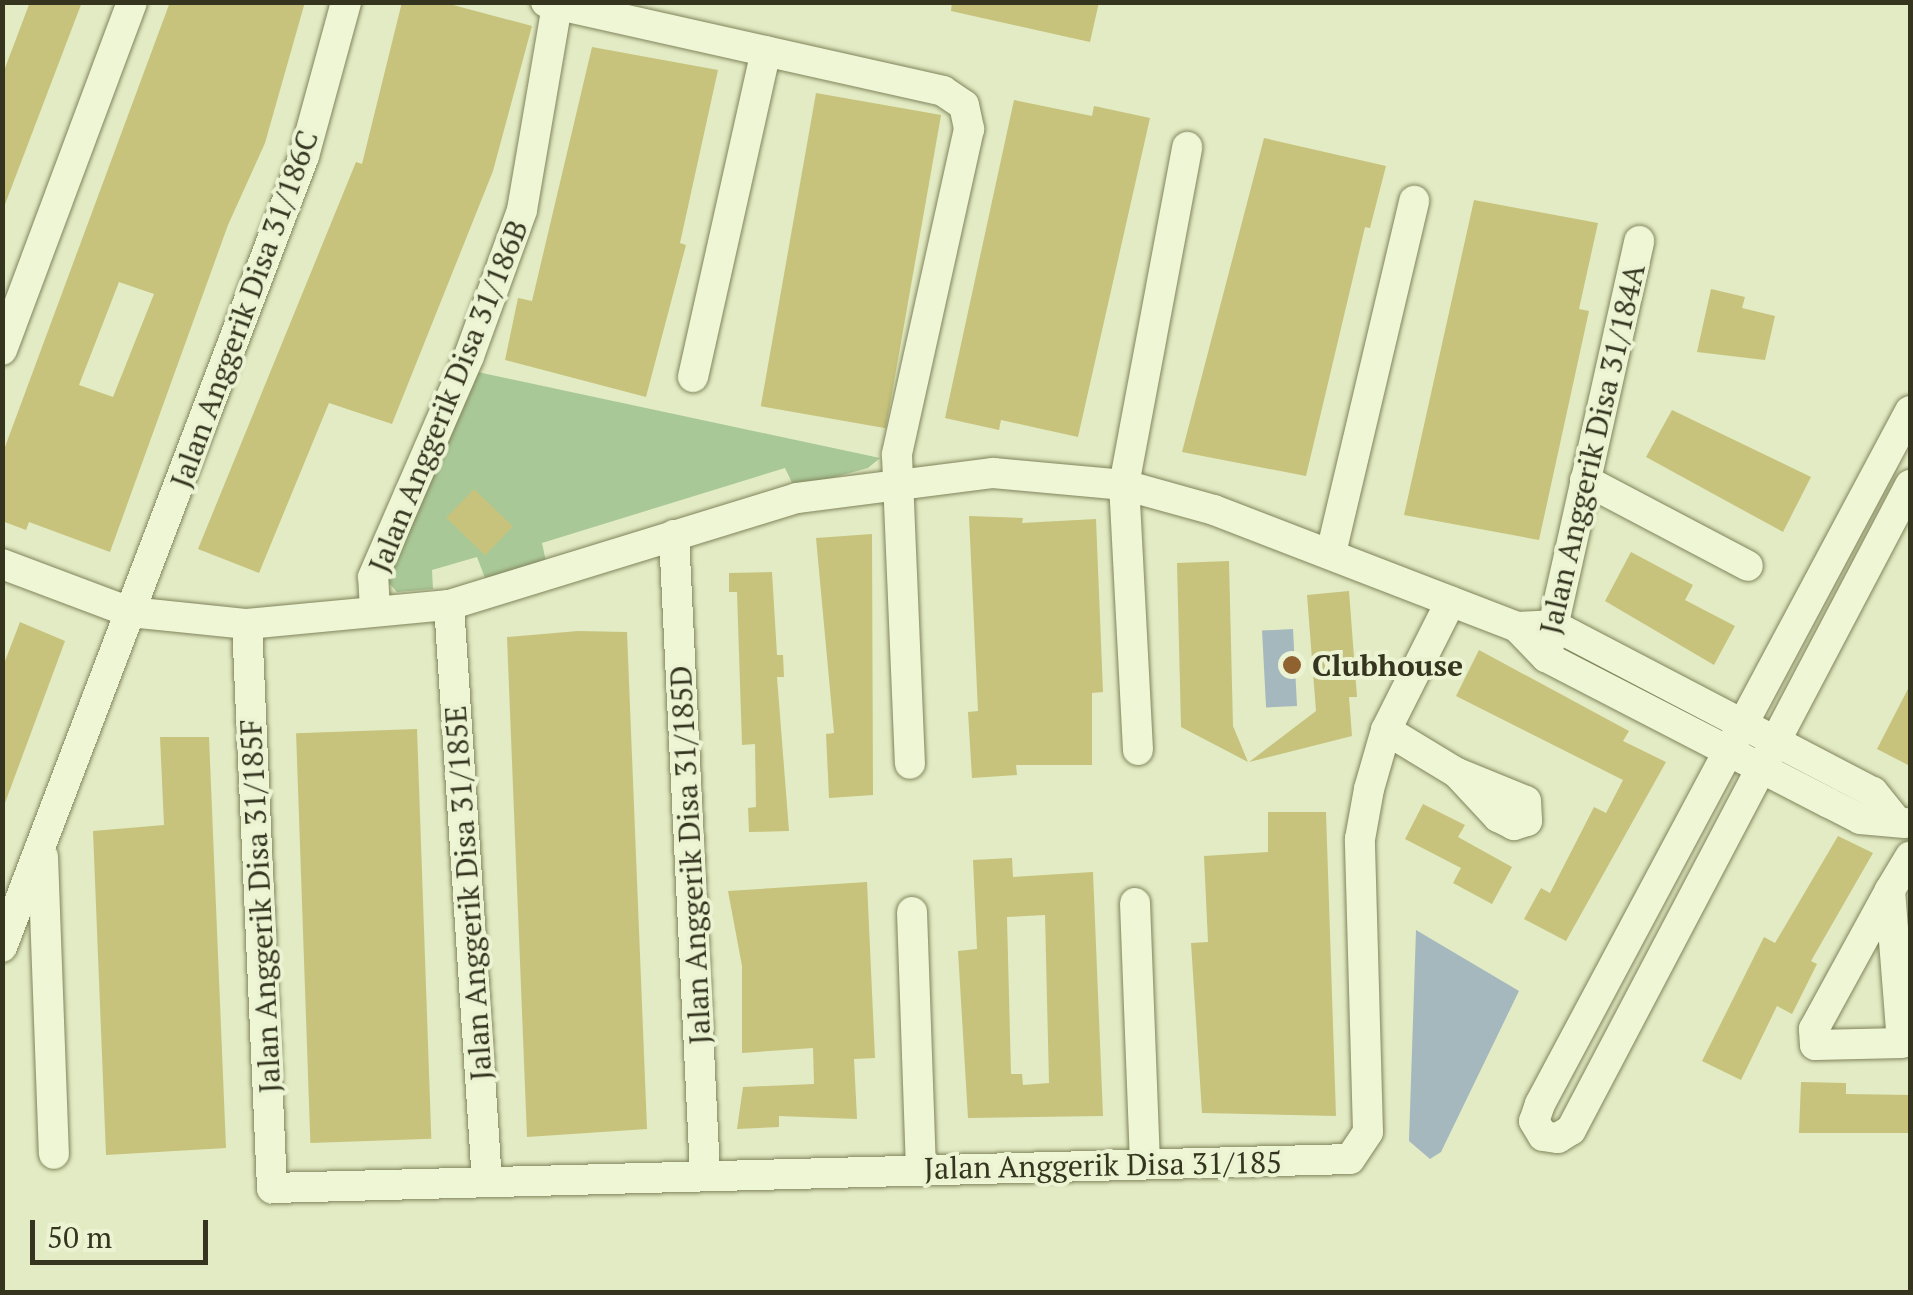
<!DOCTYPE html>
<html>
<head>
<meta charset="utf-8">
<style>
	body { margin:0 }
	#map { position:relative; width:1913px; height:1295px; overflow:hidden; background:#e2ebc4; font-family:"PT Serif",serif }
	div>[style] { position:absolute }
	.green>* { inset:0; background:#a9c898 }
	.water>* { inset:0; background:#a5b8be; transform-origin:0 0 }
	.building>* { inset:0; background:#c7c37c; transform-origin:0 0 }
	.roads { filter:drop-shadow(0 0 2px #82845b) drop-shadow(0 0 2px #82845b) }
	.minor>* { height:30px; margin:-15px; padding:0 15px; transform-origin:15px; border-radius:15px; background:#eff6d6 }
	.dots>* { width:28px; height:28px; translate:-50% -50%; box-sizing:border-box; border:5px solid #ebf3d3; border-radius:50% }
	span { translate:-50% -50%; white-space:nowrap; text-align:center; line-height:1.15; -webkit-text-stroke:8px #ebf3d3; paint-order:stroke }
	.street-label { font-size:30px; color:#35351f }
	.poi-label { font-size:30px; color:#35351f; font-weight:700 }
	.left { translate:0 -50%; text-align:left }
	.frame { position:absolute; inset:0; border:5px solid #35351f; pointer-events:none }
	.scale { position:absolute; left:30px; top:1220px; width:178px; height:45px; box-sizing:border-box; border:5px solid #35351f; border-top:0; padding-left:12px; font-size:30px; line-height:35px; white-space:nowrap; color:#35351f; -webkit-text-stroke:8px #ebf3d3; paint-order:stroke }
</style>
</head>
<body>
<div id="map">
	<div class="green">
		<div style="clip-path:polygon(473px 371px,880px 458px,868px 468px,802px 486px,794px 487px,785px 468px,542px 543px,547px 566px,485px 578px,477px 557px,432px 570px,433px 589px,397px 592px,389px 583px,391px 567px)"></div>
	</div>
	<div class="water">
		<div style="left:1293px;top:629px;width:77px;height:31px;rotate:87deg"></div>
		<div style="clip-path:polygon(1416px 930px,1519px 991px,1441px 1152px,1430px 1159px,1409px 1141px)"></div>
	</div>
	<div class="building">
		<div style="clip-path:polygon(30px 2px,82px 2px,4px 207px,2px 76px)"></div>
		<div style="clip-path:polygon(evenodd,170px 2px,305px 2px,265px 143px,228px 225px,110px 552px,29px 522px,26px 530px,2px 521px,2px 455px,170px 2px,119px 282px,154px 294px,113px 397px,79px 385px,119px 282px)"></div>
		<div style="clip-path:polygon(402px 2px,442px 2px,532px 26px,493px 171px,392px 424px,329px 403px,259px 573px,198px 549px,356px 162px,362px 164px)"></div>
		<div style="clip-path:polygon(952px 2px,1099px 2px,1090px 42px,951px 11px)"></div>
		<div style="clip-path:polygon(592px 47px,718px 70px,680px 243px,686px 245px,646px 397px,505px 360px,518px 298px,532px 301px)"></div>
		<div style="left:816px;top:93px;width:127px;height:318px;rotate:10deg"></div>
		<div style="clip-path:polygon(1014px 100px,1092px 116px,1094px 106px,1150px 118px,1078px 437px,1001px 420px,999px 430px,945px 418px)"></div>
		<div style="clip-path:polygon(1264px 138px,1386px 166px,1370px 228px,1365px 227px,1306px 476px,1182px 452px)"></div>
		<div style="clip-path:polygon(1474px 200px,1598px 223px,1579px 309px,1589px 311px,1539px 540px,1404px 515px)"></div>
		<div style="clip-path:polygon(1711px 289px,1745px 297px,1742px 308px,1775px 316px,1765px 360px,1697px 352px)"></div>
		<div style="clip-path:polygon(1672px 410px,1811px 477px,1783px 532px,1646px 457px)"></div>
		<div style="left:474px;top:489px;width:54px;height:40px;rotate:44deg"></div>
		<div style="clip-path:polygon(969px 516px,1023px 518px,1022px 523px,1096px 519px,1103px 692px,1092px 693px,1092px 765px,1016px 765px,1017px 775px,972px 778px,968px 712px,978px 711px)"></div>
		<div style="clip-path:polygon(872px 534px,873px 795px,829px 798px,826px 734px,834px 733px,816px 538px)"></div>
		<div style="clip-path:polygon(1631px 552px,1693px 585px,1685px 600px,1735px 626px,1714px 665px,1605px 601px)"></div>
		<div style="clip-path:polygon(1229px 561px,1233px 726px,1248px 762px,1181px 727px,1177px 563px)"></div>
		<div style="clip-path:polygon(772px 572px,777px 655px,783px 655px,784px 677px,777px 677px,789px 831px,749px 832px,748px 808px,756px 807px,755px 744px,742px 745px,737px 592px,729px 592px,729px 573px)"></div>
		<div style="clip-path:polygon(1349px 591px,1357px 697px,1349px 697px,1352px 736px,1249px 762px,1316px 711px,1307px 595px)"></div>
		<div style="clip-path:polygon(20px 622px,65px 641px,5px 803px,2px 669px)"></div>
		<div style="clip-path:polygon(578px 631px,627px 632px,647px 1129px,527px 1137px,507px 637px)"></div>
		<div style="clip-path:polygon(1479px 650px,1629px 731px,1623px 741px,1666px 762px,1566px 941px,1524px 919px,1541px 888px,1550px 893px,1594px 807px,1606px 813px,1623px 780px,1456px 696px)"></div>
		<div style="clip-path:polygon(1910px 685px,1910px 766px,1877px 749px)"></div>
		<div style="left:417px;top:729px;width:410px;height:121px;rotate:88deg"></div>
		<div style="clip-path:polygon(160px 737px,209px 737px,226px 1148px,106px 1155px,93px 831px,164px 825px)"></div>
		<div style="clip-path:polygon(1423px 804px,1465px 825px,1458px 837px,1512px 867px,1492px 904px,1453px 883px,1461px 868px,1405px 839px)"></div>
		<div style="clip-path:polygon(1268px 812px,1326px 812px,1336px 1116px,1202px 1113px,1191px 943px,1208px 942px,1204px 856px,1268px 852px)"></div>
		<div style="clip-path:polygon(1838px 836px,1873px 853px,1811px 961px,1817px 964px,1792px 1014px,1777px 1006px,1741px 1080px,1702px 1061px,1764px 937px,1775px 943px)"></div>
		<div style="clip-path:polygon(evenodd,1012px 858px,1013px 877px,1093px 872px,1103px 1116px,968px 1118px,958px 951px,977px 949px,973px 860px,1012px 858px,1045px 915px,1049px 1083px,1023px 1085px,1022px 1074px,1011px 1074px,1007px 917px,1045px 915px)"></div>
		<div style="clip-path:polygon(867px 882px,875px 1058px,854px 1059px,857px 1119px,779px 1116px,779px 1127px,737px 1129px,743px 1087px,814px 1084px,813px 1048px,742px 1053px,742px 966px,728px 891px)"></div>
		<div style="clip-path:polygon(1801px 1082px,1846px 1083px,1846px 1094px,1910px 1095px,1910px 1133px,1799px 1133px)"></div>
	</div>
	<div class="roads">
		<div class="minor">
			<div style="left:546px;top:2px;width:407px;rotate:12.6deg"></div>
			<div style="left:943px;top:91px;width:25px;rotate:34deg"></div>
			<div style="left:964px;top:105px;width:25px;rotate:78deg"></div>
			<div style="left:969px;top:129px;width:334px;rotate:102.5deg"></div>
			<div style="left:897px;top:455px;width:309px;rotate:87.6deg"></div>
			<div style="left:2px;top:350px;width:371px;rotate:-69.5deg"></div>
			<div style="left:693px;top:377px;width:334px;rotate:-77.4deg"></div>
			<div style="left:1910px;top:411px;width:786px;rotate:118.1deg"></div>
			<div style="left:1540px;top:1104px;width:18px;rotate:109deg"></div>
			<div style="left:1534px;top:1121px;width:17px;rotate:59deg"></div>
			<div style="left:1543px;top:1136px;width:15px;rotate:8deg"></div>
			<div style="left:1558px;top:1138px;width:15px;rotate:-32deg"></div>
			<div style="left:1571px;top:1130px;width:729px;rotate:-62.27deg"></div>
			<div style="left:1585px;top:480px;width:184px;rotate:27.8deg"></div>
			<div style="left:674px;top:535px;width:640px;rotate:87.22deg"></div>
			<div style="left:1331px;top:553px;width:362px;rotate:-76.7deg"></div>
			<div style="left:2px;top:564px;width:137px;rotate:20.6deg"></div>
			<div style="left:130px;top:612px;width:118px;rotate:5.9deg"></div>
			<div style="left:247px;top:624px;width:203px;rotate:-5.4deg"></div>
			<div style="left:449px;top:605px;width:364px;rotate:-17.1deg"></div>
			<div style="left:797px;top:498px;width:198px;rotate:-7.3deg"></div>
			<div style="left:993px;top:473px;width:132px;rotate:5.2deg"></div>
			<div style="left:1124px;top:485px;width:93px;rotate:15.5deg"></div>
			<div style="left:1214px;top:510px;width:325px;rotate:21.1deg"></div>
			<div style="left:1517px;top:627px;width:36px;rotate:-3deg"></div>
			<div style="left:1553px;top:625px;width:361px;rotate:27.6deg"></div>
			<div style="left:1873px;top:792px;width:32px;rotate:51deg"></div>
			<div style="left:449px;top:605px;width:577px;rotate:86.23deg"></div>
			<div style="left:375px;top:611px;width:34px;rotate:-93deg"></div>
			<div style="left:373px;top:577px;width:241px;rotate:-66.5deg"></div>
			<div style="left:469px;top:356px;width:155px;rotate:-70deg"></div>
			<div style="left:522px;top:210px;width:208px;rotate:-80.3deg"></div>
			<div style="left:247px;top:624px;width:565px;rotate:87.46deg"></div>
			<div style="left:272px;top:1188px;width:1078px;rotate:-1.54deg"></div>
			<div style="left:1350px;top:1159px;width:32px;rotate:-56deg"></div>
			<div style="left:1368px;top:1132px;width:293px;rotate:-91.6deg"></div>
			<div style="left:1360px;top:839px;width:51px;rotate:-79.8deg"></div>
			<div style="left:1369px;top:789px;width:61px;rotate:-73.9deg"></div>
			<div style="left:1386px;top:730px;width:144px;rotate:-63.3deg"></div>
			<div style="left:1517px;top:627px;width:42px;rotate:46deg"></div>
			<div style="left:1546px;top:657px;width:318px;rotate:27.3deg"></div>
			<div style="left:1829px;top:803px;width:35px;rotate:27deg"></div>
			<div style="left:1860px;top:819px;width:45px;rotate:5.1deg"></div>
			<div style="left:1549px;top:645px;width:414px;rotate:-77.4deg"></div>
			<div style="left:1386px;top:730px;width:83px;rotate:31.2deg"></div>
			<div style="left:1457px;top:773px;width:74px;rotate:22.1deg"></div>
			<div style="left:1526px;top:801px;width:20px;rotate:87deg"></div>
			<div style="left:1527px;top:821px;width:14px;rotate:163deg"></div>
			<div style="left:1514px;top:825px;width:18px;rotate:-153deg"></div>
			<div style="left:1498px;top:817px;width:60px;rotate:-133deg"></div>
			<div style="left:1138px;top:750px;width:265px;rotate:-93deg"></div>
			<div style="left:1124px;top:485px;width:344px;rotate:-79.4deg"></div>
			<div style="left:43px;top:857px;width:297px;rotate:87.9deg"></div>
			<div style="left:1890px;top:890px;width:153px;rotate:85.5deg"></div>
			<div style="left:1902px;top:1043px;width:87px;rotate:178.7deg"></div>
			<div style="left:1815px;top:1045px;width:16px;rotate:-94deg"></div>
			<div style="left:1814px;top:1029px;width:158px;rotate:-61.3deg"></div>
			<div style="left:1890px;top:890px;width:39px;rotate:-59deg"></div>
			<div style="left:1135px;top:903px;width:261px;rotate:87.8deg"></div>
			<div style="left:912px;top:912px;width:255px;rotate:88deg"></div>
			<div style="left:2px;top:947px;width:847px;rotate:-69.1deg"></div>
			<div style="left:304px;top:156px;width:160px;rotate:-74.7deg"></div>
		</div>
	</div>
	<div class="dots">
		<div style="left:1292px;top:665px;background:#90622f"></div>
	</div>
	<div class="street-label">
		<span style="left:244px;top:309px;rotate:-70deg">Jalan Anggerik Disa 31/186C</span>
		<span style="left:448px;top:396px;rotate:-68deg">Jalan Anggerik Disa 31/186B</span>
		<span style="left:1592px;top:449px;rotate:-77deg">Jalan Anggerik Disa 31/184A</span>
		<span style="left:690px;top:855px;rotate:-93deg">Jalan Anggerik Disa 31/185D</span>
		<span style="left:468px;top:893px;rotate:-94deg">Jalan Anggerik Disa 31/185E</span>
		<span style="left:260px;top:906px;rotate:-93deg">Jalan Anggerik Disa 31/185F</span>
		<span style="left:1103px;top:1165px;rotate:-1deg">Jalan Anggerik Disa 31/185</span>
	</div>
	<div class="poi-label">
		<span class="left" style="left:1312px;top:665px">Clubhouse</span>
	</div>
	<div class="frame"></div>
	<div class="scale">50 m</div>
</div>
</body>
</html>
